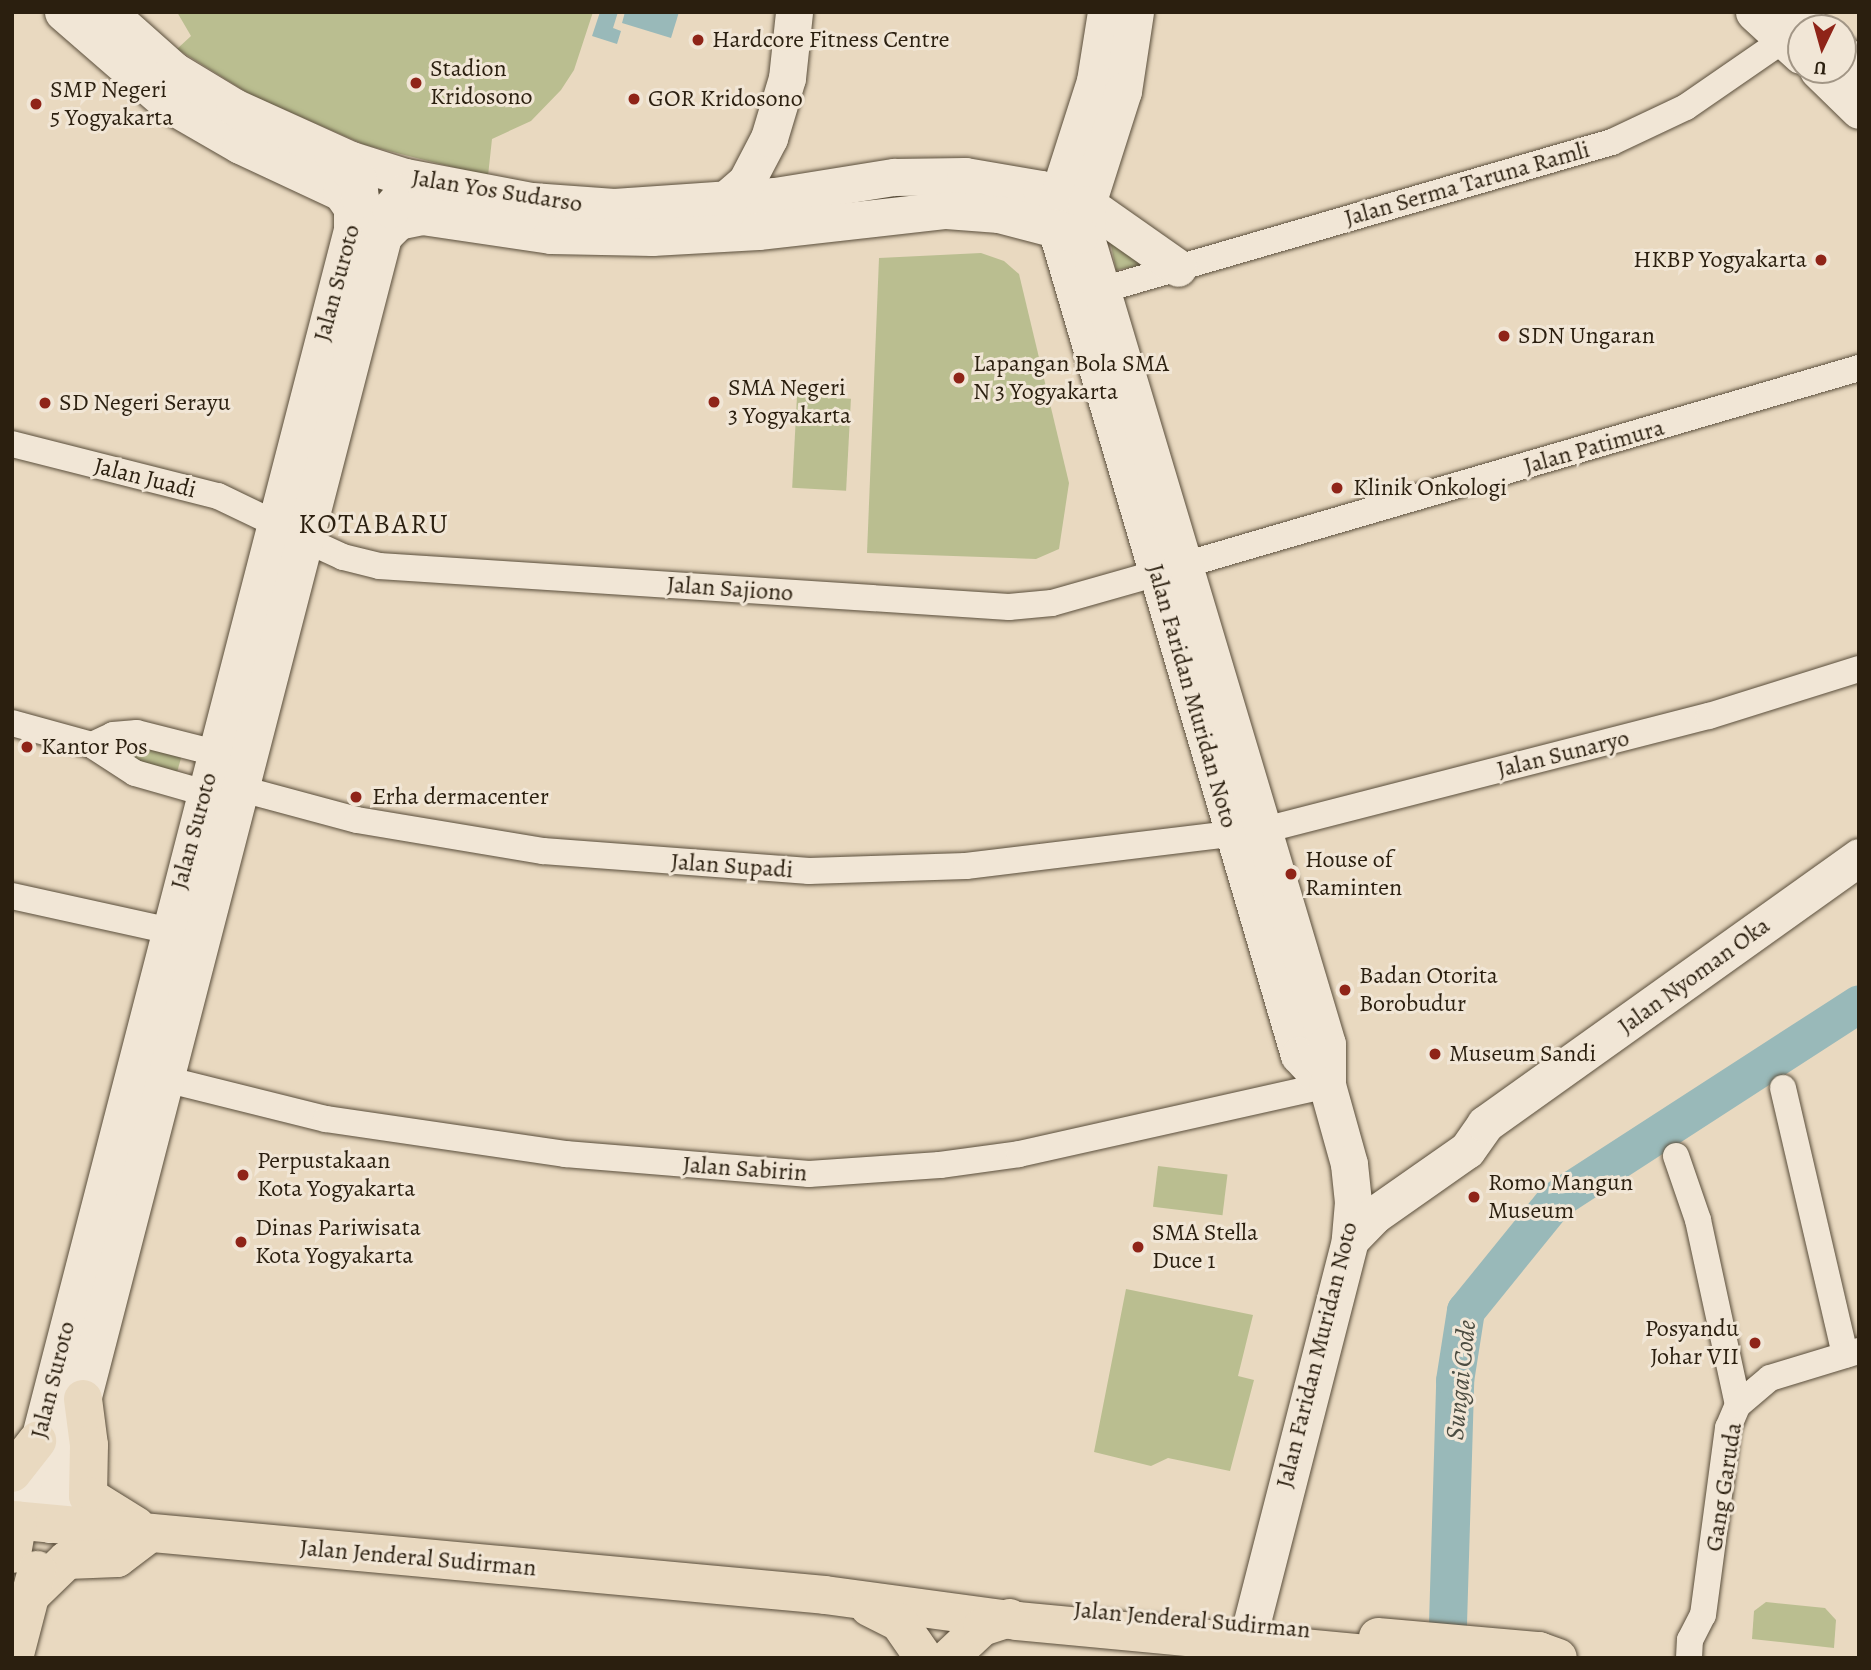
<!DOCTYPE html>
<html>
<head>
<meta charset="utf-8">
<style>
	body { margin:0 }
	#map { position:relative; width:1871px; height:1670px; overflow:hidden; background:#e9d9c0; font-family:Alegreya,serif }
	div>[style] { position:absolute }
	.green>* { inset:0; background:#babe90; transform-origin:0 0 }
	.water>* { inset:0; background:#99b9b9 }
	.river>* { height:38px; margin:-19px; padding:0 19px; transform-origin:19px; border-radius:19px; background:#99b9b9 }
	.roads { filter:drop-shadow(0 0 2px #5a4e3b) drop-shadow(0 0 2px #5a4e3b) }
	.street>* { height:26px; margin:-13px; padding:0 13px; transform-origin:13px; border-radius:13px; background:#f1e6d6 }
	.secondary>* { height:37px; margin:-18.5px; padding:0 18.5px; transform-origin:18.5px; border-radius:18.5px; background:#f1e6d6 }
	.primary>* { height:38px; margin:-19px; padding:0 19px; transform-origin:19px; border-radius:19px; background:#e9d9c0 }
	.dots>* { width:19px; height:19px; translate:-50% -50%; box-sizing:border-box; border:4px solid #f1e6d6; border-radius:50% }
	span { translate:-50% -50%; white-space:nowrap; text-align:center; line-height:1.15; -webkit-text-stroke:6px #f1e6d6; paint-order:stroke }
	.poi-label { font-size:24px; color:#2b1f0f }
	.left { translate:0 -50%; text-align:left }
	.right { translate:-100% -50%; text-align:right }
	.street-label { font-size:24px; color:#2b1f0f }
	.water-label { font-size:26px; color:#4c4d42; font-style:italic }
	.quarter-label { font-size:28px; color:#2b1f0f; letter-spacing:2px }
	.frame { position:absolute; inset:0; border:14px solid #2b1f0f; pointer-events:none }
	.north { position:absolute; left:1787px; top:14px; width:70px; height:70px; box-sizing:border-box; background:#f1e6d6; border:2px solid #a29686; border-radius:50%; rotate:185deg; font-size:19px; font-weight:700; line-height:28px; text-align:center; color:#2b1f0f }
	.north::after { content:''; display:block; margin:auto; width:24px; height:32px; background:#8f2418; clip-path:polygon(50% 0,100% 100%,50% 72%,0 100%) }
</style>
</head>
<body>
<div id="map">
	<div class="green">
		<div style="clip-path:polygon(177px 12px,593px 12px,574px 70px,561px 90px,531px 121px,492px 139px,488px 176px,365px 145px,251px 95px,177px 49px,191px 36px)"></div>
		<div style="clip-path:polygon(1110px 240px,1152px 264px,1116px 270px)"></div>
		<div style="clip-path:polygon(981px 253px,1004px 261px,1019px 274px,1069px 483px,1059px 549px,1036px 559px,867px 553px,879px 258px)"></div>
		<div style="left:797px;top:396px;width:54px;height:92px;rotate:3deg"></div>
		<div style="clip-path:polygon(117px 744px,183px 751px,176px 776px,127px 758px)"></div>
		<div style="left:1158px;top:1166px;width:70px;height:41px;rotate:7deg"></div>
		<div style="clip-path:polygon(1126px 1289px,1253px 1315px,1238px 1376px,1254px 1380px,1230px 1471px,1168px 1458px,1151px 1466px,1094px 1452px)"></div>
		<div style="clip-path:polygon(1766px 1602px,1825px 1608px,1836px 1620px,1834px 1648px,1752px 1639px,1754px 1611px)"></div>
	</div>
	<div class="water">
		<div style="clip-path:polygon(600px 12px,618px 12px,613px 28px,621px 31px,617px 44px,592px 36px)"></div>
		<div style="clip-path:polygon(625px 12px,679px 12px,671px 38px,622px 23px)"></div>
	</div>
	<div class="river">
		<div style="left:1447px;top:1658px;width:277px;rotate:-88.3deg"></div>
		<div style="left:1455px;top:1381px;width:71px;rotate:-81.1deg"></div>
		<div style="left:1466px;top:1311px;width:141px;rotate:-51deg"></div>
		<div style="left:1555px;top:1201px;width:362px;rotate:-32.9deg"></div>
	</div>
	<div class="roads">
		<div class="street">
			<div style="left:1102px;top:290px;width:531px;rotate:-16.18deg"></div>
			<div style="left:1612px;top:142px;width:82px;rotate:-25.3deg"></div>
			<div style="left:1686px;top:107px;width:137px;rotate:-34.6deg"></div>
			<div style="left:12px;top:444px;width:212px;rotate:14.2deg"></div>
			<div style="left:218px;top:496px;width:62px;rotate:25.7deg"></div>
			<div style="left:304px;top:539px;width:43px;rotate:24.8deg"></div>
			<div style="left:343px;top:557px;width:37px;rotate:14deg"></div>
			<div style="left:379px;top:566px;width:631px;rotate:3.72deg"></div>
			<div style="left:1009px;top:607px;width:43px;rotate:-5.3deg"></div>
			<div style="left:1052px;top:603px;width:109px;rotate:-15.9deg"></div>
			<div style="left:1184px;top:565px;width:703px;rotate:-16.27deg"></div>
			<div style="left:12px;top:723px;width:83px;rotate:15.4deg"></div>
			<div style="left:92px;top:745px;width:51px;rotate:33.1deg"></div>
			<div style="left:135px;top:773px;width:91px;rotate:15.9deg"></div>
			<div style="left:92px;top:745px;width:23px;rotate:-25deg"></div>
			<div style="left:113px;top:735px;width:24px;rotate:-5deg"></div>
			<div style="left:137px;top:733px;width:97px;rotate:14.3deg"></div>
			<div style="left:238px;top:788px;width:123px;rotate:15.1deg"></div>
			<div style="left:357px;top:820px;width:189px;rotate:9.5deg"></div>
			<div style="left:543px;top:851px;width:267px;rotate:4.3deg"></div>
			<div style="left:809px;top:871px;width:157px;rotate:-1.8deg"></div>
			<div style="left:966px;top:866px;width:300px;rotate:-6.9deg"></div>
			<div style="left:1264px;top:830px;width:459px;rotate:-14.4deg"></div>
			<div style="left:1709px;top:716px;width:157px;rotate:-17.4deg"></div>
			<div style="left:12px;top:896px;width:159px;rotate:12.4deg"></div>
			<div style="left:149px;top:1075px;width:182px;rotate:14deg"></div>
			<div style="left:326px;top:1119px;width:242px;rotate:8.3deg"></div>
			<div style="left:565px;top:1154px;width:245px;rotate:4.7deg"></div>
			<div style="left:809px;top:1174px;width:131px;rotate:-3.9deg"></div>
			<div style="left:940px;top:1165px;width:80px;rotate:-7.9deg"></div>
			<div style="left:1019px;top:1154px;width:316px;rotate:-12.6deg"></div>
			<div style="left:1783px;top:1088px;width:274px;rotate:76.9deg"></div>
			<div style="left:1676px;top:1156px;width:68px;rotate:71deg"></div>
			<div style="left:1698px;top:1220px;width:189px;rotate:77.8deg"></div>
			<div style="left:1689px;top:1658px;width:18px;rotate:-87deg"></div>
			<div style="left:1690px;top:1640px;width:28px;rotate:-63deg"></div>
			<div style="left:1703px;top:1615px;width:189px;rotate:-82.4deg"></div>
			<div style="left:1728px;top:1428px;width:25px;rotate:-67deg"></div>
			<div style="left:1738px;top:1405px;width:42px;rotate:-40.2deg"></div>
			<div style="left:1770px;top:1378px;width:93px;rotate:-16.9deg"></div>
		</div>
		<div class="secondary">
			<div style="left:63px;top:12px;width:140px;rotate:41deg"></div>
			<div style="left:169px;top:104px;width:82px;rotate:30deg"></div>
			<div style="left:240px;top:145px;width:111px;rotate:25deg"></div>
			<div style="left:341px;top:192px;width:19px;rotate:55deg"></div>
			<div style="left:352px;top:208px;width:20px;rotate:90deg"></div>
			<div style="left:108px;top:12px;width:87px;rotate:41.7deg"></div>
			<div style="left:173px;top:70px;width:71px;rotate:31.2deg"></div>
			<div style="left:234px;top:107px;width:128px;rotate:24.4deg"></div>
			<div style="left:351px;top:160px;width:57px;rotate:17.5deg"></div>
			<div style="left:405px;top:177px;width:128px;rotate:10.8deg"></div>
			<div style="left:531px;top:201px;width:83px;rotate:4.1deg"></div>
			<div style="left:614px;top:207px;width:161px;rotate:-3.9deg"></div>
			<div style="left:775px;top:196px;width:121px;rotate:-9.1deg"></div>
			<div style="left:894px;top:177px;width:71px;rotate:-0.8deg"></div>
			<div style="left:965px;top:176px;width:77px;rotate:9.7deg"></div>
			<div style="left:1041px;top:189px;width:48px;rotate:18.1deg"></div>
			<div style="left:1087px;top:204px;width:111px;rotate:35.1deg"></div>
			<div style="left:1106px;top:12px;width:70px;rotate:99.1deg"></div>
			<div style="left:1095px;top:81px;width:118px;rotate:107.8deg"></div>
			<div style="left:1059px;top:193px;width:35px;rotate:95deg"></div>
			<div style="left:1056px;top:228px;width:862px;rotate:73.63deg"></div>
			<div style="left:1299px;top:1055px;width:41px;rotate:47deg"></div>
			<div style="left:1135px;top:12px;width:80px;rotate:98.6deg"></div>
			<div style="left:1123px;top:91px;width:119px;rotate:107.7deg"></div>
			<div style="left:1087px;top:204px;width:34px;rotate:92deg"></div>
			<div style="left:1086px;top:238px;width:841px;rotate:73.35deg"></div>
			<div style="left:1327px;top:1044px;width:41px;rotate:90deg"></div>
			<div style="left:1327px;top:1085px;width:82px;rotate:74.4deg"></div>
			<div style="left:1349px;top:1164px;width:38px;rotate:84deg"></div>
			<div style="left:1353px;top:1202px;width:38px;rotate:95deg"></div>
			<div style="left:1350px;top:1240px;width:398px;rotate:104.4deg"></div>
			<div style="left:1754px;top:12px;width:64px;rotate:42.5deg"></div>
			<div style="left:1794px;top:12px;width:24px;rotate:42deg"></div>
			<div style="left:1843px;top:54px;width:21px;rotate:41deg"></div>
			<div style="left:1818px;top:70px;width:57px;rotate:44.3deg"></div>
			<div style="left:724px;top:201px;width:29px;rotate:-41deg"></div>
			<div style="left:746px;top:182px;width:50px;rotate:-62.4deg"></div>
			<div style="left:769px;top:138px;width:63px;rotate:-73.3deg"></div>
			<div style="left:787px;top:78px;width:66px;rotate:-83.9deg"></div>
			<div style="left:383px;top:236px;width:21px;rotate:-45deg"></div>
			<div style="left:398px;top:221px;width:25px;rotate:-12deg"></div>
			<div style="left:422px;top:216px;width:130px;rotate:8.4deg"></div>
			<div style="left:551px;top:235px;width:101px;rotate:1.1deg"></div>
			<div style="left:652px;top:237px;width:106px;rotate:-3.2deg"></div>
			<div style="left:758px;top:231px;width:189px;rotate:-6.4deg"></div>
			<div style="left:946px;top:210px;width:53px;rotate:4.3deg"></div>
			<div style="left:999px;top:214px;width:83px;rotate:14.7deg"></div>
			<div style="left:1350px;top:1240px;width:35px;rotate:-46deg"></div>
			<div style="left:1374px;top:1215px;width:113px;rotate:-35deg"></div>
			<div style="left:1467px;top:1150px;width:32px;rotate:-55deg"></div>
			<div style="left:1485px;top:1124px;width:460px;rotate:-35.5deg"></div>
			<div style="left:18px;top:1521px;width:1366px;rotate:-75.5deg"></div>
			<div style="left:360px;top:199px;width:20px;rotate:-96deg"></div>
			<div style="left:358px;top:179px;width:37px;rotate:-135deg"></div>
			<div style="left:50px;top:1524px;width:1358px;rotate:-75.5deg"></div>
			<div style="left:390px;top:209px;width:23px;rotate:-49deg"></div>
			<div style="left:405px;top:192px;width:30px;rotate:-17deg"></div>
		</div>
		<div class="primary">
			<div style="left:83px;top:1399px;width:46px;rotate:82.6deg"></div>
			<div style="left:89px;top:1445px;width:51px;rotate:91.1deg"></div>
			<div style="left:88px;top:1496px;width:57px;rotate:32deg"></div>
			<div style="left:12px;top:1473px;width:41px;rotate:-52deg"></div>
			<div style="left:12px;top:1520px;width:816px;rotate:5.27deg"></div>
			<div style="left:825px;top:1595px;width:194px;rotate:7.7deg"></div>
			<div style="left:1017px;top:1621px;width:394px;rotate:5.4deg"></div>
			<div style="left:12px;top:1554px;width:34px;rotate:-80deg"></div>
			<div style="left:31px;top:1595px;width:50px;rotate:-44.2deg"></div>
			<div style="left:67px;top:1560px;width:50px;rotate:-2.3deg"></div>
			<div style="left:117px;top:1558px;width:41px;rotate:-37.1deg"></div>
			<div style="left:869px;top:1607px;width:34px;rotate:27deg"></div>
			<div style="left:899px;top:1622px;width:44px;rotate:55.2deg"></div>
			<div style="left:1378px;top:1637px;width:162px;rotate:5deg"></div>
			<div style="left:1539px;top:1651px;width:20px;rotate:20deg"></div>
			<div style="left:14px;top:1658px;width:91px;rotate:-75.4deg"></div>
			<div style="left:949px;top:1658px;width:45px;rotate:-43.2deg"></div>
			<div style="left:982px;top:1627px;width:29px;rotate:-18deg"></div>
		</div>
	</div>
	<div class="dots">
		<div style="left:698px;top:40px;background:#8f2418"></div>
		<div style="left:416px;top:83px;background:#8f2418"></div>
		<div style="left:634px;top:99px;background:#8f2418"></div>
		<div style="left:36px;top:104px;background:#8f2418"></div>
		<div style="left:1821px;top:260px;background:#8f2418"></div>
		<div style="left:1504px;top:336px;background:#8f2418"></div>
		<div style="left:959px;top:378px;background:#8f2418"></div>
		<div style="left:714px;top:402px;background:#8f2418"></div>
		<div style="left:45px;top:403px;background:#8f2418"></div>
		<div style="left:1337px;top:488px;background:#8f2418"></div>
		<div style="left:27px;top:747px;background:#8f2418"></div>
		<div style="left:356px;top:797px;background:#8f2418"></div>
		<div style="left:1291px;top:874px;background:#8f2418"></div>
		<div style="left:1345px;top:990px;background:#8f2418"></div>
		<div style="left:1435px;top:1054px;background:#8f2418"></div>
		<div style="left:243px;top:1175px;background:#8f2418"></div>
		<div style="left:1474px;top:1197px;background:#8f2418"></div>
		<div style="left:241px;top:1242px;background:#8f2418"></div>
		<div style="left:1138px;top:1247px;background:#8f2418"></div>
		<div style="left:1755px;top:1343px;background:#8f2418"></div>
	</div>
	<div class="poi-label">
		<span class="left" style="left:712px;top:40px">Hardcore Fitness Centre</span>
		<span class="left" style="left:430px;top:83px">Stadion<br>Kridosono</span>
		<span class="left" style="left:50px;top:104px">SMP Negeri<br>5 Yogyakarta</span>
		<span class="left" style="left:648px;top:99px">GOR Kridosono</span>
		<span class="right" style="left:1807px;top:260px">HKBP Yogyakarta</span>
		<span class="left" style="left:1518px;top:336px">SDN Ungaran</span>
		<span class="left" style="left:973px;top:378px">Lapangan Bola SMA<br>N 3 Yogyakarta</span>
		<span class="left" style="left:728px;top:402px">SMA Negeri<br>3 Yogyakarta</span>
		<span class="left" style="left:59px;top:403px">SD Negeri Serayu</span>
		<span class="left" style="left:1353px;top:488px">Klinik Onkologi</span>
		<span class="left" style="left:41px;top:747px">Kantor Pos</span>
		<span class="left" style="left:372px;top:797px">Erha dermacenter</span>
		<span class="left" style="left:1305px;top:874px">House of<br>Raminten</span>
		<span class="left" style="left:1359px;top:990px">Badan Otorita<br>Borobudur</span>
		<span class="left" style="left:1449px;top:1054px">Museum Sandi</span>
		<span class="left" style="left:257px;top:1175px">Perpustakaan<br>Kota Yogyakarta</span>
		<span class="left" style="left:1488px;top:1197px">Romo Mangun<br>Museum</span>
		<span class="left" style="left:255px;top:1242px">Dinas Pariwisata<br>Kota Yogyakarta</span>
		<span class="left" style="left:1152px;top:1247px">SMA Stella<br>Duce 1</span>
		<span class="right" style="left:1739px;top:1343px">Posyandu<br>Johar VII</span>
	</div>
	<div class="street-label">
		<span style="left:1467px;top:184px;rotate:-16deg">Jalan Serma Taruna Ramli</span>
		<span style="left:497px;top:191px;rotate:9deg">Jalan Yos Sudarso</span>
		<span style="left:337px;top:283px;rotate:-75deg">Jalan Suroto</span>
		<span style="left:1594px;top:447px;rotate:-16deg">Jalan Patimura</span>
		<span style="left:145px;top:478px;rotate:14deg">Jalan Juadi</span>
		<span style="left:730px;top:589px;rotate:4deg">Jalan Sajiono</span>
		<span style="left:1192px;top:696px;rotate:74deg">Jalan Faridan Muridan Noto</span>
		<span style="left:1563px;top:754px;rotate:-14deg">Jalan Sunaryo</span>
		<span style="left:194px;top:831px;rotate:-75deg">Jalan Suroto</span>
		<span style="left:732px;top:866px;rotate:4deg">Jalan Supadi</span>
		<span style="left:1694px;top:976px;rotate:-36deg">Jalan Nyoman Oka</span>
		<span style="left:745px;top:1169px;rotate:4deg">Jalan Sabirin</span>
		<span style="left:1317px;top:1355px;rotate:-76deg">Jalan Faridan Muridan Noto</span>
		<span style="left:53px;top:1380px;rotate:-76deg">Jalan Suroto</span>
		<span style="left:1724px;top:1487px;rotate:-81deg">Gang Garuda</span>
		<span style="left:418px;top:1558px;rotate:5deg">Jalan Jenderal Sudirman</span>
		<span style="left:1192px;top:1620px;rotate:5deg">Jalan Jenderal Sudirman</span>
	</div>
	<div class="water-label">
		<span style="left:1461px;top:1380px;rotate:-84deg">Sungai Code</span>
	</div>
	<div class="quarter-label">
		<span style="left:374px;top:524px">KOTABARU</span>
	</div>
	<div class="frame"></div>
	<div class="north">U</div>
</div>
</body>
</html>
